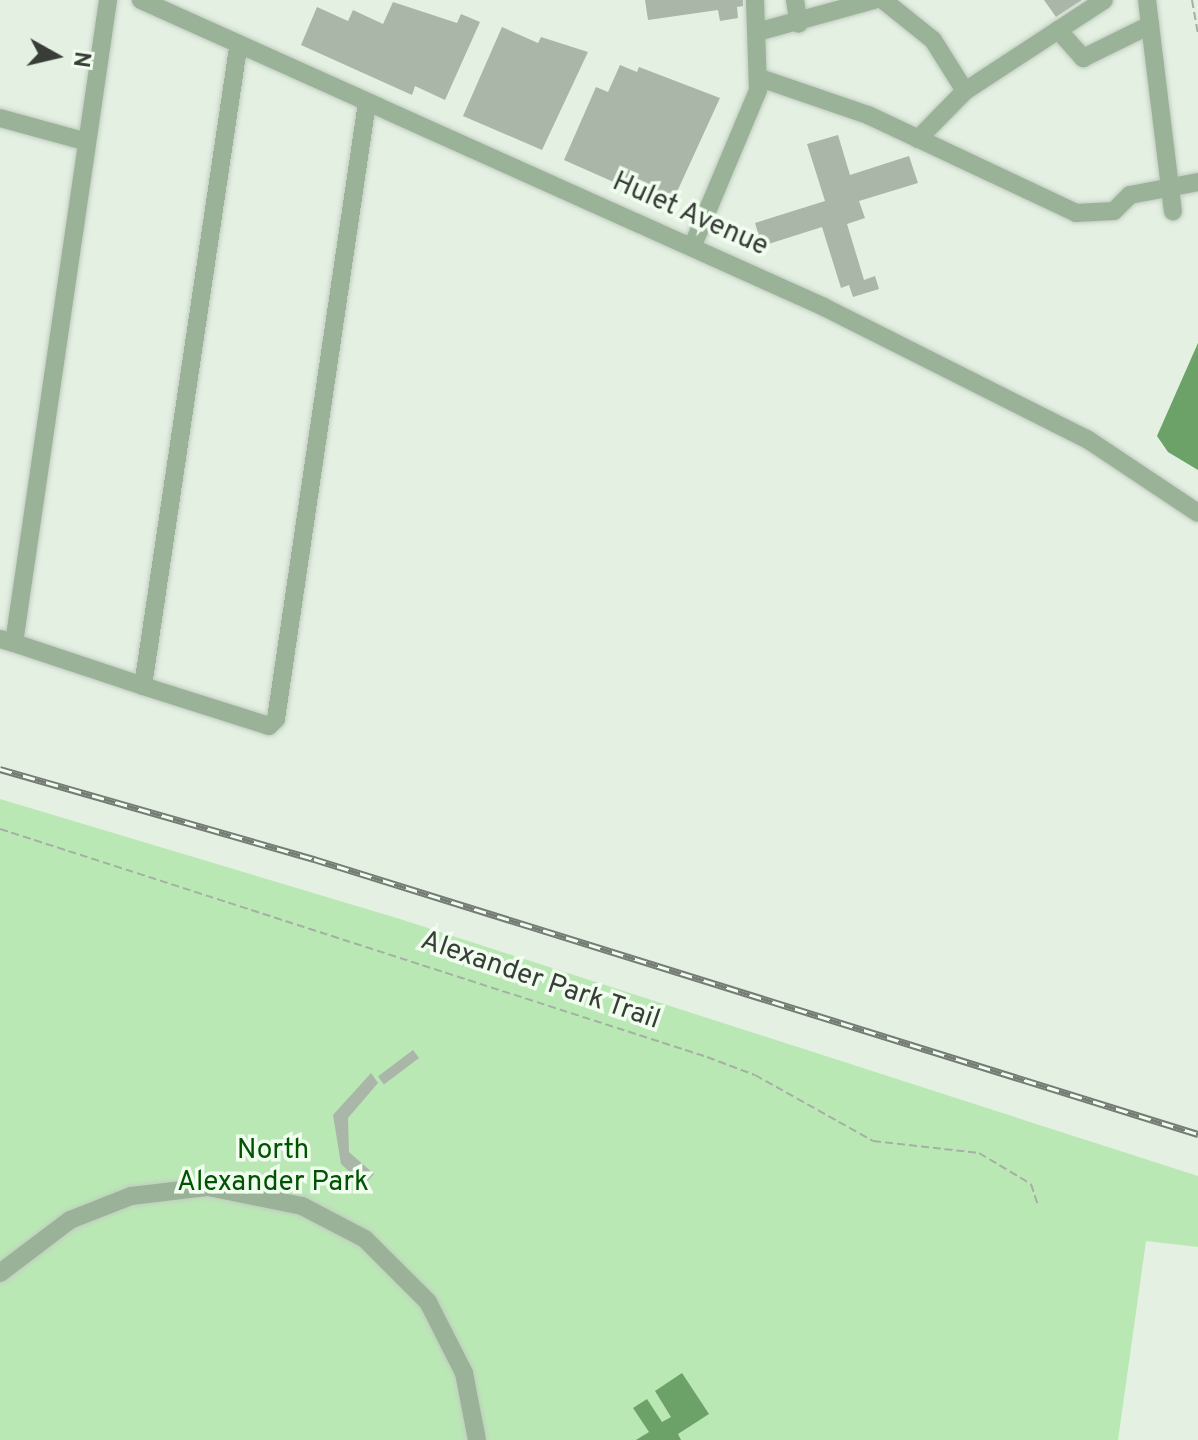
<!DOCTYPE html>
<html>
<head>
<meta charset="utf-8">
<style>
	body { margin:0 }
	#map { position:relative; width:1198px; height:1440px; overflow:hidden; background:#e3f0e2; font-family:Overpass,sans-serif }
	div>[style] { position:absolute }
	.green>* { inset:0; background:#bae8b5 }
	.water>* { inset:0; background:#6ca167 }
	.building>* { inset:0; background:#a9b6a8; transform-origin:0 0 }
	.path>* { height:2px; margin-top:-1px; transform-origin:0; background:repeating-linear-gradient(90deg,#a5afa4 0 8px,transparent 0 12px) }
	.roads { filter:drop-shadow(0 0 2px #c1ccc0) drop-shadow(0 0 2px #c1ccc0) }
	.minor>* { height:18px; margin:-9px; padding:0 9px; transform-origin:9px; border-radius:9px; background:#9ab297 }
	.rail>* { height:7px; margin-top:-3.5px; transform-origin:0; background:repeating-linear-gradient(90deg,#f0fdef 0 12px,#747c73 0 24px); box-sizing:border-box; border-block:2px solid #747c73 }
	span { translate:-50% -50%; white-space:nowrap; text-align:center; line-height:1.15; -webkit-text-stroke:7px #f0fdef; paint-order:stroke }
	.street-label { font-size:28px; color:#383d37 }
	.park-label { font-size:28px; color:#005300 }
	.north { position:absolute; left:16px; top:16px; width:80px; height:80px; -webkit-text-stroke:6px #f0fdef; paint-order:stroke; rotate:98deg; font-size:22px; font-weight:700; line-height:32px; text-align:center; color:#383d37 }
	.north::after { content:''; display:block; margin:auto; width:28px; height:36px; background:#383d37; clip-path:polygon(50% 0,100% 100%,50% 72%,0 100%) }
</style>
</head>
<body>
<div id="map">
	<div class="green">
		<div style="clip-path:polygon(0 799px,400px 919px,1198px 1176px,1198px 1247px,1146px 1241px,1118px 1440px,0 1440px)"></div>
	</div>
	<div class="water">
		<div style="clip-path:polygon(1198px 343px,1198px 470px,1168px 452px,1157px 436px)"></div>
		<div style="clip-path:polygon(682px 1373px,709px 1414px,678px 1434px,681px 1440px,636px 1440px,649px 1432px,633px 1408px,647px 1399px,662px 1422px,671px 1417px,655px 1391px)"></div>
	</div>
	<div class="building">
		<div style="clip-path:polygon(645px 0,743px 0,743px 6px,737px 7px,738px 18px,720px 21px,718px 10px,648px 20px)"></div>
		<div style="clip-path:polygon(1044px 0,1082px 0,1056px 17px)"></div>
		<div style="clip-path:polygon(393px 2px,457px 23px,461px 14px,480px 22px,445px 100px,415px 86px,412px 95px,301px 45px,317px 7px,348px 21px,353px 10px,383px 24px)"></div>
		<div style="clip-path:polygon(502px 27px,538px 43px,541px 37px,588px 52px,542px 150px,463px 116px)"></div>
		<div style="clip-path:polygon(620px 65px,637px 72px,639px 67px,720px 98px,670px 207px,564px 160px,596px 87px,608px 92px)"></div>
		<div style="clip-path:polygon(838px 135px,850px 175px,909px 156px,918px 183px,859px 201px,865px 218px,847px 224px,864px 280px,875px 276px,879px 289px,853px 297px,849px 285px,841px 288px,822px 227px,762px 246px,755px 223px,825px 201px,807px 144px)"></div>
		<div style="left:413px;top:1050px;width:10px;height:44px;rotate:53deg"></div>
		<div style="clip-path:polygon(371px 1073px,378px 1083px,348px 1118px,349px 1152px,374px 1174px,364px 1185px,341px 1164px,333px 1115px)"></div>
	</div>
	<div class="path">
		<div style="left:1192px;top:0;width:35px;rotate:80deg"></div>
		<div style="left:0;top:829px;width:743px;rotate:17.87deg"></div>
		<div style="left:707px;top:1057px;width:51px;rotate:20.6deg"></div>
		<div style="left:755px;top:1075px;width:135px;rotate:29.2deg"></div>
		<div style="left:873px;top:1141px;width:107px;rotate:6.5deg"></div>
		<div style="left:979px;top:1153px;width:61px;rotate:30.8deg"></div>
		<div style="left:1031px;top:1184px;width:23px;rotate:72deg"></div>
	</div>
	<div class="roads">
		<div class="minor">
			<div style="left:141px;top:0;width:749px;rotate:24.2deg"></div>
			<div style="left:824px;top:307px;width:294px;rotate:26.7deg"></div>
			<div style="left:1087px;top:439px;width:133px;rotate:33.7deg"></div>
			<div style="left:795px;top:0;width:24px;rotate:81deg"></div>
			<div style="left:883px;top:0;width:64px;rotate:38.7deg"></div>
			<div style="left:933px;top:40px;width:60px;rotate:57.9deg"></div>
			<div style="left:1147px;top:0;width:213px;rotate:83deg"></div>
			<div style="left:1058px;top:30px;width:38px;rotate:48deg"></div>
			<div style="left:1083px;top:58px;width:75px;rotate:-26.2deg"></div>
			<div style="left:757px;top:32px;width:121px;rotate:-15.3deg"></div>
			<div style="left:238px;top:48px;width:645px;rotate:98.47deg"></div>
			<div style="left:143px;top:686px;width:132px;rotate:17.6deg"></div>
			<div style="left:269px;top:726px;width:10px;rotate:-45deg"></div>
			<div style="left:276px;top:719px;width:623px;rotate:-81.6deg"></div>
			<div style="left:760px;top:78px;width:114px;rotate:18.9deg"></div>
			<div style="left:868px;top:115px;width:230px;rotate:25.2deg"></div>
			<div style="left:1076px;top:213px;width:38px;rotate:-3deg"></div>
			<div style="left:1114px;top:211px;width:23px;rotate:-45deg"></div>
			<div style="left:1130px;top:195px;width:69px;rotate:-10.8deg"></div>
			<div style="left:0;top:118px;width:87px;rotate:15.3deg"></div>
			<div style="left:918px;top:139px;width:67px;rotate:-45.6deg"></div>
			<div style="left:965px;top:91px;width:166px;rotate:-33.2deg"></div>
			<div style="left:693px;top:245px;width:168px;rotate:-67.2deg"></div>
			<div style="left:758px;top:90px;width:90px;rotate:-91.9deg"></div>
			<div style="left:0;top:639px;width:15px;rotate:16deg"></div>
			<div style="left:14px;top:643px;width:650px;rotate:-81.68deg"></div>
			<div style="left:14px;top:643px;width:136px;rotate:18.4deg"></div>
			<div style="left:0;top:1273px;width:88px;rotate:-37.1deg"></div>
			<div style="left:70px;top:1220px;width:66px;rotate:-21.5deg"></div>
			<div style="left:131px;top:1196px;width:78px;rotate:-6.7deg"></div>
			<div style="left:208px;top:1187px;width:96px;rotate:11.4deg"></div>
			<div style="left:302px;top:1206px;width:71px;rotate:27.6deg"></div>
			<div style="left:365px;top:1239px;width:89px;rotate:45deg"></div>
			<div style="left:428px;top:1302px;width:80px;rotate:63.1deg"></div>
			<div style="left:464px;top:1373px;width:68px;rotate:79deg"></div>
		</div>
	</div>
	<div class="rail">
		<div style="left:0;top:769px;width:327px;rotate:16deg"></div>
		<div style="left:314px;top:859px;width:926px;rotate:17.28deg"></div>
	</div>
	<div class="street-label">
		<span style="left:690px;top:215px;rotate:24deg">Hulet Avenue</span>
		<span style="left:540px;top:981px;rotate:19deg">Alexander Park Trail</span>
	</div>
	<div class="park-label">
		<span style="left:273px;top:1167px">North<br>Alexander Park</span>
	</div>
	<div class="north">N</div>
</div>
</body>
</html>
